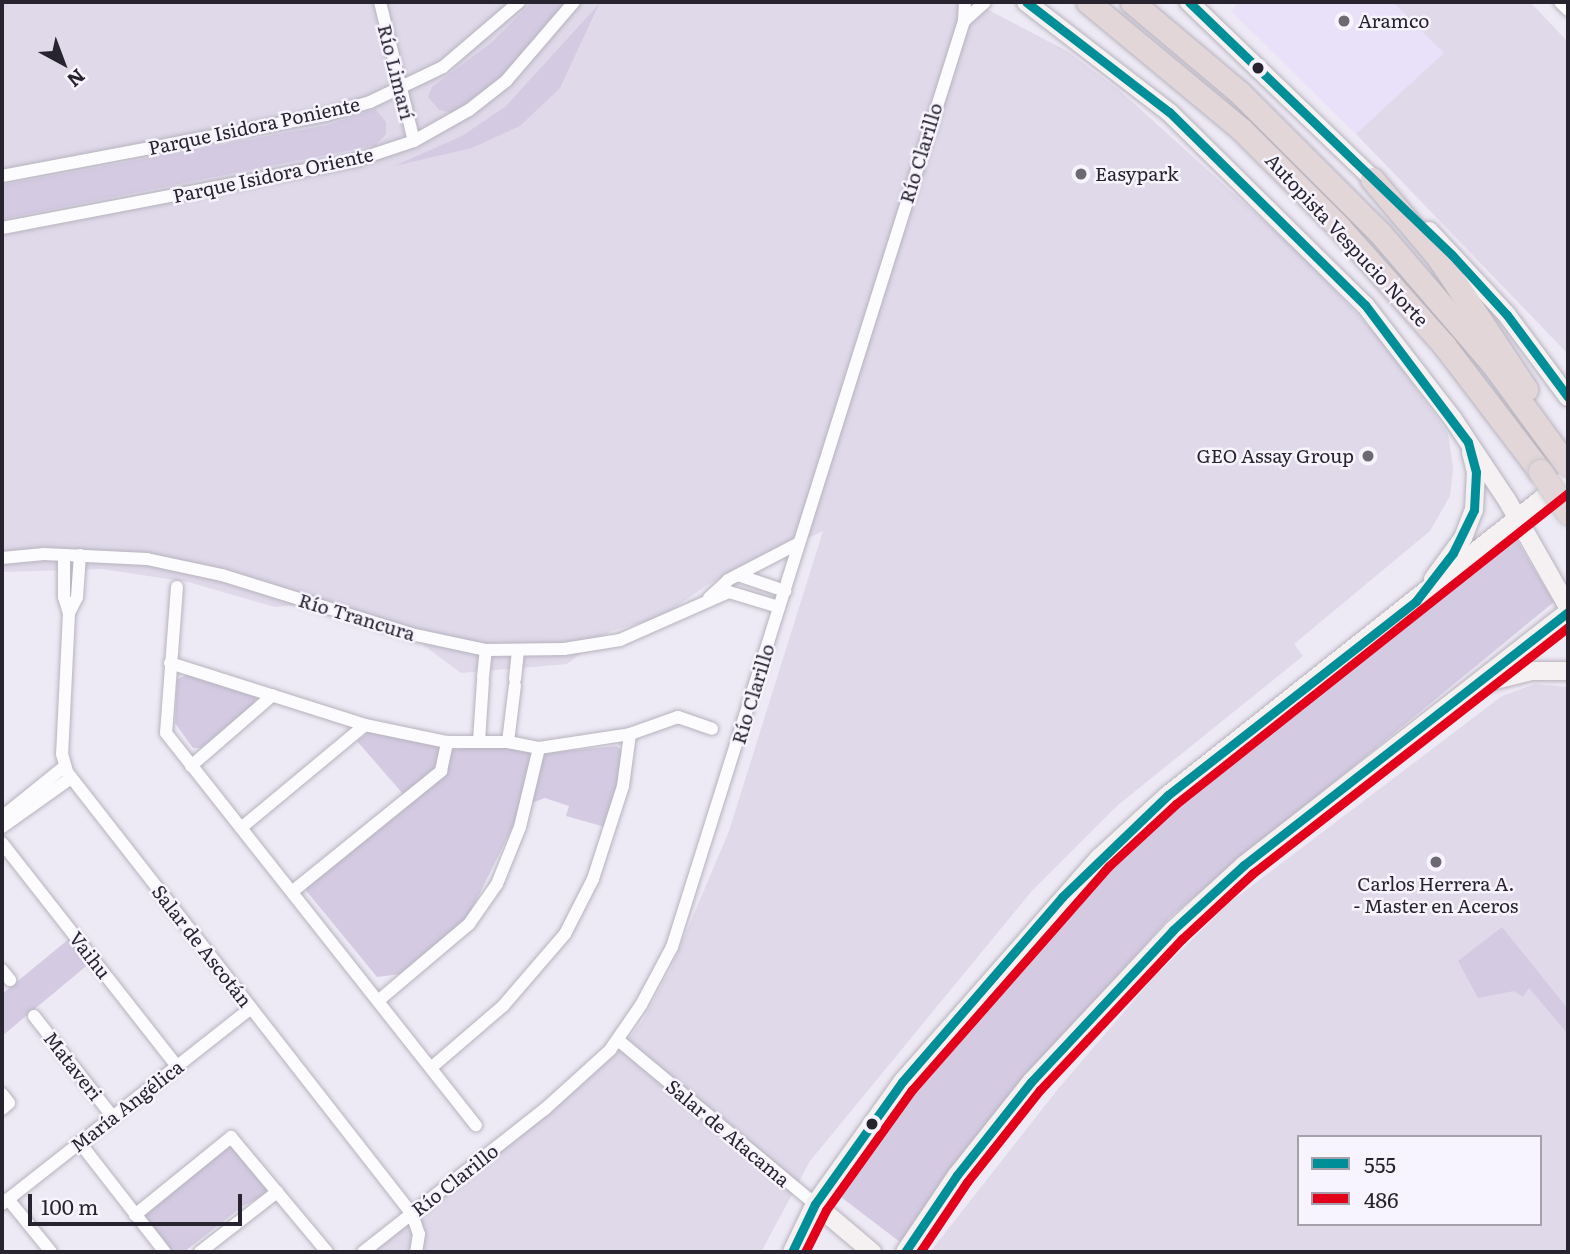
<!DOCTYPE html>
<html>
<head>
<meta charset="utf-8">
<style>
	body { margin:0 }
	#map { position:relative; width:1570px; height:1254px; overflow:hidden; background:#ede9f5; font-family:Literata,serif }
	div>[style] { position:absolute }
	.built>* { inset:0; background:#e9e0fa }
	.industrial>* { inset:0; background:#dfd9ea }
	.green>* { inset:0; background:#d4cbe3 }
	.roads { filter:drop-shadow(0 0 2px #b7b3bd) drop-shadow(0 0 2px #b7b3bd) }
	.street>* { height:12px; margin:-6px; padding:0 6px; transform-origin:6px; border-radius:6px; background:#fcfcfe }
	.secondary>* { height:18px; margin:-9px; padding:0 9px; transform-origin:9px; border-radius:9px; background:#f5f1f2 }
	.highway>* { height:23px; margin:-11.5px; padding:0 11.5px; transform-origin:11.5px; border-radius:11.5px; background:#e3d6d9 }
	.bridges { filter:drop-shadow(0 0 2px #c9c7cd) drop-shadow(0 0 2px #c9c7cd) }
	.highway-bridge>* { height:23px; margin:-11.5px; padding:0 11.5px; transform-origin:11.5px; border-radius:11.5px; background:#e3d6d9 }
	.bus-1>* { height:9px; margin:-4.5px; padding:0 4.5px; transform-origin:4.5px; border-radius:4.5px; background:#008f99 }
	.bus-2>* { height:9px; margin:-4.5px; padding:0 4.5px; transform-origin:4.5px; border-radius:4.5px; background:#e2001a }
	.dots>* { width:19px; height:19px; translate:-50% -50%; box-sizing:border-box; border:4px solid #f7f3ff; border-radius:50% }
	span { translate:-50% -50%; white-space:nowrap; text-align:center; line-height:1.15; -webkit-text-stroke:5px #f7f3ff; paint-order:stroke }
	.poi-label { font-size:19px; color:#28242f }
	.left { translate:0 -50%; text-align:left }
	.right { translate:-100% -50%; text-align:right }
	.street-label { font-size:19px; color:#28242f }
	.frame { position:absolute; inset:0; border:4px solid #28242f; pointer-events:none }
	.legend { position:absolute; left:1297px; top:1135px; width:245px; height:91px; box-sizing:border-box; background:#f7f3ff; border:2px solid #a4a0ac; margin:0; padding:9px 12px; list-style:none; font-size:21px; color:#28242f }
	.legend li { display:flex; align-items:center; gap:14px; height:35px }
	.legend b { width:35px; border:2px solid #a4a0ac }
	.north { position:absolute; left:28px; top:28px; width:70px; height:70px; -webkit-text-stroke:5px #f7f3ff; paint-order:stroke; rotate:139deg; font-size:19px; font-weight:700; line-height:28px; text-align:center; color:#28242f }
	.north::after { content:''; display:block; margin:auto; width:24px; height:32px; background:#28242f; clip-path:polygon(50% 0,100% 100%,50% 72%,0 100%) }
	.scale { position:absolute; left:28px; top:1194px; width:214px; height:32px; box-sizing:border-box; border:4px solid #28242f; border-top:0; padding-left:9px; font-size:21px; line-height:24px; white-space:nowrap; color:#28242f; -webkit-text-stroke:5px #f7f3ff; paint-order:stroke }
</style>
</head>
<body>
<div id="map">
	<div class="built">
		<div style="clip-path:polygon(1239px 2px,1393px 2px,1445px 53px,1356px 134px,1231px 11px)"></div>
	</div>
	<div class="industrial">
		<div style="clip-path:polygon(2px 2px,973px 2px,1067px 51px,1119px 90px,1305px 258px,1380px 339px,1448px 433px,1453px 468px,1450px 496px,1430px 531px,1294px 644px,1303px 656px,1118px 805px,1031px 892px,810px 1161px,761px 1252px,368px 1252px,570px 1094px,618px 1052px,643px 1020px,672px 966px,729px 831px,823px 531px,707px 585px,660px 618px,611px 631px,567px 664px,461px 673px,407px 633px,315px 603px,275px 607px,188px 582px,102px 569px,2px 572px)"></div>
		<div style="clip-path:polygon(1393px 2px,1530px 2px,1568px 42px,1568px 354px,1356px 134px,1444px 53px)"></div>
		<div style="clip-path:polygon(evenodd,1535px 684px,1568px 687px,1568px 1252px,930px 1252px,1058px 1089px,1153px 978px,1228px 904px,1502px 696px,1535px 684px,1299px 1137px,1540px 1137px,1540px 1224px,1299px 1224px,1299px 1137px)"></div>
	</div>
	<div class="green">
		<div style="clip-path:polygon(532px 2px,567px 2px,508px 75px,453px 113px,439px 110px,428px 97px,432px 87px,491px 43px)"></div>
		<div style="clip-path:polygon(599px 4px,560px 88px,520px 126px,472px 148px,394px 166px,462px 136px,506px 106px)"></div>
		<div style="clip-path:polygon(375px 109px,386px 122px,386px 134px,376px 145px,2px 219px,2px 185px,328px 125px)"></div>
		<div style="clip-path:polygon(1516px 539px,1554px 602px,1170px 917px,969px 1145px,900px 1242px,837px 1194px,912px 1085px,1112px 857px)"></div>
		<div style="clip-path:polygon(196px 671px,257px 695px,254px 704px,201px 748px,193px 748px,175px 723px,177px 679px)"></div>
		<div style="clip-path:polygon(376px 727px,452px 750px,503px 743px,534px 754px,617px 746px,625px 755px,605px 827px,566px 816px,569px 806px,545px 798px,523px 806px,468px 917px,400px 974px,377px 977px,304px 888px,410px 802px,357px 741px)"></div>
		<div style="clip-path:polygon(1502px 927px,1568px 1009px,1568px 1034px,1529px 988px,1523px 997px,1514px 991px,1478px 998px,1458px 961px)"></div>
		<div style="clip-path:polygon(70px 938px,90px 963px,2px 1036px,2px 994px)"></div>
		<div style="clip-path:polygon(225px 1147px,234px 1147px,266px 1187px,266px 1194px,243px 1206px,184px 1252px,172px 1252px,142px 1215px)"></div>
	</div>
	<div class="roads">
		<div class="street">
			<div style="left:380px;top:2px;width:143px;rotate:76.3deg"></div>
			<div style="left:1560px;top:2px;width:11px;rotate:45deg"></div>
			<div style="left:964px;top:21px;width:28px;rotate:-42deg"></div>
			<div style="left:2px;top:176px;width:330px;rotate:-10.7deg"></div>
			<div style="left:326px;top:115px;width:46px;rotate:-16.5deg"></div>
			<div style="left:370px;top:102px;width:81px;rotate:-25.6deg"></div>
			<div style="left:443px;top:67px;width:100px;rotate:-40.5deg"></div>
			<div style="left:2px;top:228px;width:358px;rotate:-10.8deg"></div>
			<div style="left:354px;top:161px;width:63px;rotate:-18.4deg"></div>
			<div style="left:414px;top:141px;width:63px;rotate:-29.4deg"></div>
			<div style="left:469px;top:110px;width:47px;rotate:-38.1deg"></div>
			<div style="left:506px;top:81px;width:104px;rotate:-49.3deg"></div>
			<div style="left:64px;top:555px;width:42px;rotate:90deg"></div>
			<div style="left:64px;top:597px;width:17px;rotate:73deg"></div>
			<div style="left:69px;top:613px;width:141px;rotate:92.8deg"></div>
			<div style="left:62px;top:754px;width:19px;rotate:74deg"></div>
			<div style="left:67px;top:772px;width:561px;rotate:52.03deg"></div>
			<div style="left:412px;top:1214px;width:21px;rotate:71deg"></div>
			<div style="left:419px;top:1234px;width:18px;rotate:99deg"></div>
			<div style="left:2px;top:558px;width:42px;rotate:-5.4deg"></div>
			<div style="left:44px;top:554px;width:103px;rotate:2.8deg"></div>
			<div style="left:147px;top:559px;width:77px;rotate:12deg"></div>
			<div style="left:222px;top:575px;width:198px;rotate:17.3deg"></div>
			<div style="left:411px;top:634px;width:77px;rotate:12deg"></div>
			<div style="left:486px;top:650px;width:78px;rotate:-0.7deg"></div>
			<div style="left:564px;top:649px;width:57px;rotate:-9.1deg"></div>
			<div style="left:620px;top:640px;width:119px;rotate:-23.8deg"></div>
			<div style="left:729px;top:592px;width:52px;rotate:16.7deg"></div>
			<div style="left:738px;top:575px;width:50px;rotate:18.8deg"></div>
			<div style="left:177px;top:587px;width:146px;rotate:94.3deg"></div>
			<div style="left:166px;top:733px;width:500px;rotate:51.7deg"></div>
			<div style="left:709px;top:598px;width:26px;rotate:-43deg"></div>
			<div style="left:728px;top:580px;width:80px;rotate:-27.5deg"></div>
			<div style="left:69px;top:613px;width:18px;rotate:-63deg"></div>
			<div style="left:77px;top:597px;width:42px;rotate:-85.9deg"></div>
			<div style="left:170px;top:663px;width:205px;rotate:17.6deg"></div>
			<div style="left:365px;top:725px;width:84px;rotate:11.7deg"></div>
			<div style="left:447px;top:742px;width:61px"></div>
			<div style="left:508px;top:742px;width:32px;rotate:11deg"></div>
			<div style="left:539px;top:748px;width:92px;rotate:-8.7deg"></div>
			<div style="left:630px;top:734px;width:51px;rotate:-19.5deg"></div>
			<div style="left:678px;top:717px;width:36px;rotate:19deg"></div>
			<div style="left:483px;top:677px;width:27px;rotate:-84deg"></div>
			<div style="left:515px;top:679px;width:27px;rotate:-84deg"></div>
			<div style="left:479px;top:741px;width:60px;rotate:-86.2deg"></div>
			<div style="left:508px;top:742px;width:57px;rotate:-83deg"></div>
			<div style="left:191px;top:766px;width:108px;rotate:-40.9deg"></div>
			<div style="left:2px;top:817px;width:80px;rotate:-38.9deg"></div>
			<div style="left:2px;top:827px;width:85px;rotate:-35.4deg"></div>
			<div style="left:241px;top:828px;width:161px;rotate:-39.7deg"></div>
			<div style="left:2px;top:843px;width:283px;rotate:51.9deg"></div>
			<div style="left:293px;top:891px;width:191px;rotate:-39deg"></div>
			<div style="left:441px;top:771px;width:30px;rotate:-78deg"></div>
			<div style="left:2px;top:970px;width:13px;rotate:51deg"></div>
			<div style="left:378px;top:1001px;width:119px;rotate:-40.2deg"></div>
			<div style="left:469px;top:924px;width:49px;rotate:-55deg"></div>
			<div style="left:497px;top:884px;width:61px;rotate:-68deg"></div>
			<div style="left:520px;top:827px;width:81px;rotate:-76.5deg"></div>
			<div style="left:34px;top:1016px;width:128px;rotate:52deg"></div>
			<div style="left:618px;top:1040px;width:256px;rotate:39.8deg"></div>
			<div style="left:432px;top:1067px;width:94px;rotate:-40.7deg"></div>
			<div style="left:503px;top:1006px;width:95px;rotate:-49.3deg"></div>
			<div style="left:565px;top:934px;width:62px;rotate:-63deg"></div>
			<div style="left:593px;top:879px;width:98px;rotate:-72.1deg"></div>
			<div style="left:623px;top:786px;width:52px;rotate:-82.3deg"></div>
			<div style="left:2px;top:1094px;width:11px;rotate:52deg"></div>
			<div style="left:9px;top:1103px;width:9px;rotate:139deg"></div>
			<div style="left:80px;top:1143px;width:138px;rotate:52.1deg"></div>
			<div style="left:8px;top:1199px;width:68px;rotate:50.9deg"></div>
			<div style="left:2px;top:1204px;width:317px;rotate:-38.2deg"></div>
			<div style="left:135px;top:1215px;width:124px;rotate:-39.1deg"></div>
			<div style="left:231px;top:1137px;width:150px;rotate:50.1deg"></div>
			<div style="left:200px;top:1252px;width:98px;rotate:-37.9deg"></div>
			<div style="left:363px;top:1252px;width:231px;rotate:-38.2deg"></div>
			<div style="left:545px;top:1109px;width:88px;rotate:-42.2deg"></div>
			<div style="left:610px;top:1050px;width:55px;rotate:-55.4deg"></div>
			<div style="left:641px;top:1005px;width:66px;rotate:-61.9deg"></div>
			<div style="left:672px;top:947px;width:971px;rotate:-72.5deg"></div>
			<div style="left:964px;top:21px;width:19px;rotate:-87deg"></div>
		</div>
		<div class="secondary">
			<div style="left:1026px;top:2px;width:180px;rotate:37.6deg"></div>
			<div style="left:1169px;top:112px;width:275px;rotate:44.6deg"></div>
			<div style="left:1365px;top:305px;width:144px;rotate:52.3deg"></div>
			<div style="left:1453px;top:419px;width:97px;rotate:56.3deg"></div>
			<div style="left:1507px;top:500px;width:123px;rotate:60.3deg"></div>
			<div style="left:1189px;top:2px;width:265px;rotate:43.9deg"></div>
			<div style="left:1429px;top:231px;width:115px;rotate:47.1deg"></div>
			<div style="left:1507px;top:315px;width:102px;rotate:53.4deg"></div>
			<div style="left:1433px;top:579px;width:51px;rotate:-53.8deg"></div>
			<div style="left:1463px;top:538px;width:30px;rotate:-69deg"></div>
			<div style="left:1474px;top:510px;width:38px;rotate:-87deg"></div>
			<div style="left:1476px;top:472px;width:21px;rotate:-104deg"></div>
			<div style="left:1483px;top:683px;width:49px;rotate:-14deg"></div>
			<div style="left:1531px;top:671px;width:37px"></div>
			<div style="left:815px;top:1204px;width:75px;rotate:40.1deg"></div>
			<div style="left:792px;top:1252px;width:53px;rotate:-64.4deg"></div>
			<div style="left:815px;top:1204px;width:150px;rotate:-54.5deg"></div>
			<div style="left:902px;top:1082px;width:300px;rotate:-48.7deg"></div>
			<div style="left:1100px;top:857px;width:92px;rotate:-42.4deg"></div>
			<div style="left:1168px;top:795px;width:510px;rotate:-38.4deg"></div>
			<div style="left:905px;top:1252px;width:93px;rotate:-56deg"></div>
			<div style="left:957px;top:1175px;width:119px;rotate:-51.5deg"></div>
			<div style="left:1031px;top:1082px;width:208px;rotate:-46.9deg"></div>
			<div style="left:1173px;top:930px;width:96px;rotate:-42.5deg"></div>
			<div style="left:1244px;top:865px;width:411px;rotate:-38deg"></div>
		</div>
		<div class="highway">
			<div style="left:1088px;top:2px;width:200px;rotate:39.7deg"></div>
			<div style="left:1242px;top:130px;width:137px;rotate:45deg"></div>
			<div style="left:1339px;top:227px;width:158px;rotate:48.3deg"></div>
			<div style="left:1444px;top:345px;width:158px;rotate:52.7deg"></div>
			<div style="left:1132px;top:2px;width:141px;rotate:40.1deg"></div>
			<div style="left:1240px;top:93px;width:198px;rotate:45deg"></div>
			<div style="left:1380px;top:233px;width:172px;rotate:49.3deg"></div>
			<div style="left:1492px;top:363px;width:129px;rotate:53.8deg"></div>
			<div style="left:1372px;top:179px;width:102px;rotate:49.8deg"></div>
			<div style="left:1438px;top:257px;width:159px;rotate:56.3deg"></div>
		</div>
	</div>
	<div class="bridges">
		<div class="highway-bridge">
			<div style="left:1540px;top:471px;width:50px;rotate:56.3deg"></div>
		</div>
	</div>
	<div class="bus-1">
		<div style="left:1189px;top:2px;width:365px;rotate:43.9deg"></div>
		<div style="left:1452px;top:255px;width:81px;rotate:47.5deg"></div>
		<div style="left:1507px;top:315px;width:102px;rotate:53.4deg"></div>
		<div style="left:792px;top:1252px;width:53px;rotate:-64.4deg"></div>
		<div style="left:815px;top:1204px;width:150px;rotate:-54.5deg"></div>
		<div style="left:902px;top:1082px;width:245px;rotate:-49.1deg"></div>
		<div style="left:1062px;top:897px;width:147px;rotate:-43.9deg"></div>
		<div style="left:1168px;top:795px;width:315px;rotate:-38deg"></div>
		<div style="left:1416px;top:601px;width:61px;rotate:-52.4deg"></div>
		<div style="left:1453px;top:553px;width:48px;rotate:-64deg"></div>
		<div style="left:1474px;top:510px;width:38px;rotate:-87deg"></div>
		<div style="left:1476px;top:472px;width:31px;rotate:-105deg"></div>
		<div style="left:1468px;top:442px;width:171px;rotate:-126.9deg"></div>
		<div style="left:1365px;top:305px;width:275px;rotate:-135.4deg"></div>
		<div style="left:1169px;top:112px;width:180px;rotate:-142.4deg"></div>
		<div style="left:905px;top:1252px;width:93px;rotate:-56deg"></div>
		<div style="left:957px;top:1175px;width:119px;rotate:-51.5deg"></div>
		<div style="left:1031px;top:1082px;width:208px;rotate:-46.9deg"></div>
		<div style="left:1173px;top:930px;width:96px;rotate:-42.5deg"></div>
		<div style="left:1244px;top:865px;width:411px;rotate:-38deg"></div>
	</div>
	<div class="bus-2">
		<div style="left:805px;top:1252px;width:47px;rotate:-63.4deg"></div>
		<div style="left:826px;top:1210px;width:148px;rotate:-54.4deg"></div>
		<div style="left:912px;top:1090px;width:298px;rotate:-48.7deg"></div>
		<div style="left:1109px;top:866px;width:91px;rotate:-42.8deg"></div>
		<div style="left:1176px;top:804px;width:500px;rotate:-38.43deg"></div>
		<div style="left:920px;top:1252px;width:84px;rotate:-56.1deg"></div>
		<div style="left:967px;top:1182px;width:117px;rotate:-51.6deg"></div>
		<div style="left:1040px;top:1090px;width:207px;rotate:-46.8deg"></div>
		<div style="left:1182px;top:939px;width:96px;rotate:-42.9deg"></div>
		<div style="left:1252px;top:874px;width:401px;rotate:-38deg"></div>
	</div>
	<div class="dots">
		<div style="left:1344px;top:21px;background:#6d6974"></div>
		<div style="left:1258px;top:68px;background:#28242f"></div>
		<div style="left:1081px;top:174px;background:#6d6974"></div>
		<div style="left:1368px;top:456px;background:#6d6974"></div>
		<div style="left:1436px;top:862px;background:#6d6974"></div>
		<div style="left:872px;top:1124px;background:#28242f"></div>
	</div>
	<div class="poi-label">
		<span class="left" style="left:1358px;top:21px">Aramco</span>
		<span class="left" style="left:1095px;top:174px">Easypark</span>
		<span class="right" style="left:1354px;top:456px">GEO Assay Group</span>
		<span style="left:1436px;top:895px">Carlos Herrera A.<br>- Master en Aceros</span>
	</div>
	<div class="street-label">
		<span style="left:396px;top:72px;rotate:76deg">Río Limarí</span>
		<span style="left:254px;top:126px;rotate:-12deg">Parque Isidora Poniente</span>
		<span style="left:921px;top:153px;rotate:-73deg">Río Clarillo</span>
		<span style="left:273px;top:175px;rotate:-12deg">Parque Isidora Oriente</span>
		<span style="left:1347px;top:240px;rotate:47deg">Autopista Vespucio Norte</span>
		<span style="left:357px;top:617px;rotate:17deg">Río Trancura</span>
		<span style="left:753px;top:694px;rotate:-73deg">Río Clarillo</span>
		<span style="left:202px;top:946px;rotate:52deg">Salar de Ascotán</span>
		<span style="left:90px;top:955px;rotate:52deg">Vaihu</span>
		<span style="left:73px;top:1066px;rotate:52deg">Mataveri</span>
		<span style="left:127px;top:1106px;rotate:-38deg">María Angélica</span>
		<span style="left:728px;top:1133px;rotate:40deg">Salar de Atacama</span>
		<span style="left:455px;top:1180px;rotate:-38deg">Río Clarillo</span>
	</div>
	<div class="frame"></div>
	<ul class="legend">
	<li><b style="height:9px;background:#008f99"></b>555</li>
	<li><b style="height:9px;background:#e2001a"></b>486</li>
	</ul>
	<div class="north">N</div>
	<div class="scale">100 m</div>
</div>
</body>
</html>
